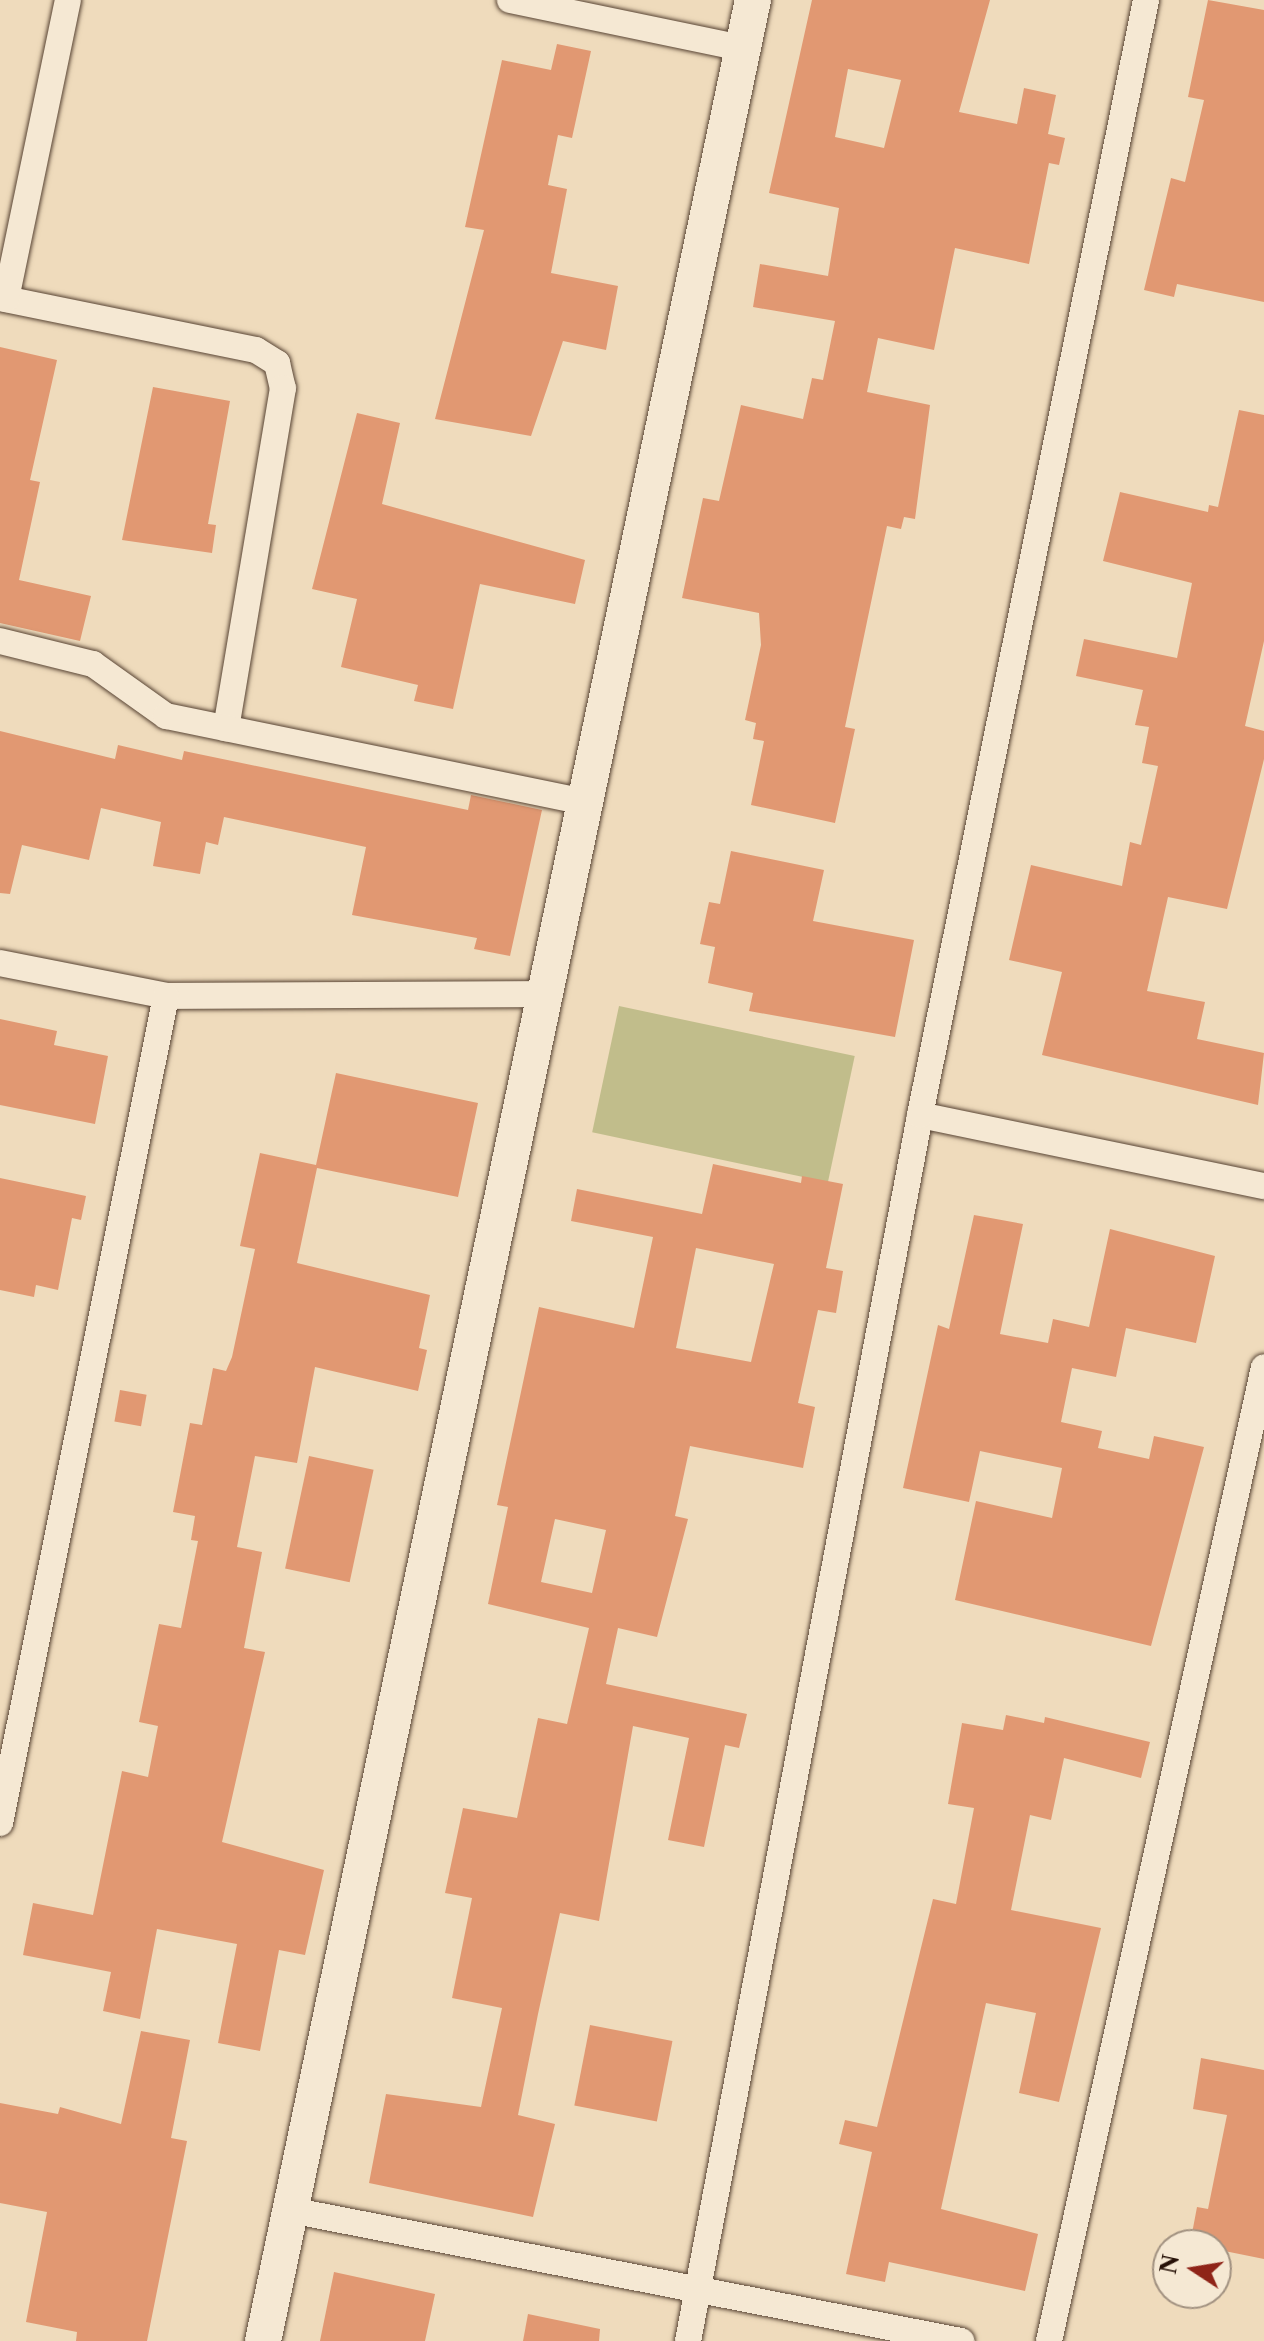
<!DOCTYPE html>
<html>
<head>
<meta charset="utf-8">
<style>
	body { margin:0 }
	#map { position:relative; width:1264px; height:2341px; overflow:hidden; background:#efdbbc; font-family:"Libre Caslon Text",serif }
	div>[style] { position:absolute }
	.green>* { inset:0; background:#c1bd8b; transform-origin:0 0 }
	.building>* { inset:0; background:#e19872; transform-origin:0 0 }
	.roads { filter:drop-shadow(0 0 2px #584434) drop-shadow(0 0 2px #584434) }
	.street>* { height:26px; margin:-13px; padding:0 13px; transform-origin:13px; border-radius:13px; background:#f5e8d3 }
	.secondary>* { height:36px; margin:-18px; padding:0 18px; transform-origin:18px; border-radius:18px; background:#f5e8d3 }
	span { translate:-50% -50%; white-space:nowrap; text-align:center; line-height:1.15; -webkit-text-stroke:7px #f5e8d3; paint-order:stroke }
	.north { position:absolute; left:1152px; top:2229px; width:80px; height:80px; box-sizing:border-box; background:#f5e8d3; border:2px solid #a29281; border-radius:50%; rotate:282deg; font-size:22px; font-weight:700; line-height:32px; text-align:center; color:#261107 }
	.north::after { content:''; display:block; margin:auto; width:28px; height:36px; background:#8f2418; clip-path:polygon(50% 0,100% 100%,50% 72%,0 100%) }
</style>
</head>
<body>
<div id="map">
	<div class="green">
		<div style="left:619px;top:1006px;width:241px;height:129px;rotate:12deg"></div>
	</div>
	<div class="building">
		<div style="clip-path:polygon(evenodd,812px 0,990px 0,959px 112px,1017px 124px,1024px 88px,1056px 95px,1048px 134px,1065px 138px,1059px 165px,1049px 163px,1029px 264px,955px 248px,934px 350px,878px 338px,867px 392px,930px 405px,915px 519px,904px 517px,901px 529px,887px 526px,845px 727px,855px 729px,835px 823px,751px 805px,764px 741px,753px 739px,756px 723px,745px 720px,761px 645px,759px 613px,682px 598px,703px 498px,719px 501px,741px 405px,803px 419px,812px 378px,823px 380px,835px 321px,753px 307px,760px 264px,828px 276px,839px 208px,769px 193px,812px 0,848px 69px,901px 80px,884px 148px,835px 137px,848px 69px)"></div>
		<div style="clip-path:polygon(1208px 0,1264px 10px,1264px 302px,1177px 284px,1174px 297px,1144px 290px,1171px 178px,1185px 182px,1204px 100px,1188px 97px)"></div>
		<div style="clip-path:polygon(557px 44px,591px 51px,572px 138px,558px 135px,548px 185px,567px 189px,551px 273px,618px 286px,606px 350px,563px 341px,531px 436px,435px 419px,484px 230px,465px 227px,502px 60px,551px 70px)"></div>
		<div style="clip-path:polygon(0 347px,57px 360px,30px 480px,40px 482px,19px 580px,91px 596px,80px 641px,0 623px)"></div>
		<div style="clip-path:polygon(153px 387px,230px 401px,208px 524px,216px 525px,212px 553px,122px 540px)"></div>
		<div style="clip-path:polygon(1239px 410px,1264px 415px,1264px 641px,1245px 726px,1264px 731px,1264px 759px,1227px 909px,1168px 897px,1147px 991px,1205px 1002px,1197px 1039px,1264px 1053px,1258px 1105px,1042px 1055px,1062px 972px,1009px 960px,1031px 865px,1122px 886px,1130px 842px,1141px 845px,1158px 766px,1142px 763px,1149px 727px,1135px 725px,1143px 690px,1076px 676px,1084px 639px,1177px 658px,1192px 583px,1103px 561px,1120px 492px,1208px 512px,1209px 505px,1218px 507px)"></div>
		<div style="clip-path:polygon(357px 413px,400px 423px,382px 504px,585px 560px,575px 604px,480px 584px,453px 709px,414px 701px,418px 685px,341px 667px,357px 599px,312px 589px)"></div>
		<div style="clip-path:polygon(0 731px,115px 759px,118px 745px,182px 760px,184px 751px,468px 810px,471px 795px,542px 810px,510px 956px,474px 949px,477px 938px,352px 915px,366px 847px,224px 817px,218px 845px,206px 842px,200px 874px,153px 866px,161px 822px,101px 808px,89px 860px,22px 845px,10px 894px,0 893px)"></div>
		<div style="clip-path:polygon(731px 851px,824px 870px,813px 921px,914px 940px,895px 1037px,749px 1011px,753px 993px,708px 983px,715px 947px,700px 944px,709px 902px,720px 904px)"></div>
		<div style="clip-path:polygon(0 1019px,57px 1031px,54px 1045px,108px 1056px,95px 1124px,0 1105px)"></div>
		<div style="clip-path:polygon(336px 1073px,478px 1103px,458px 1197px,317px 1168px,297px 1263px,430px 1295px,419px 1348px,427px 1350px,418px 1391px,315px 1367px,297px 1463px,255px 1456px,237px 1547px,262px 1552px,244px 1648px,265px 1652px,222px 1842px,324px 1870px,305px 1955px,279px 1950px,260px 2051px,218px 2043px,237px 1944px,157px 1929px,140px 2019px,103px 2011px,111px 1972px,23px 1955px,33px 1903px,93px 1915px,122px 1771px,148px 1777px,158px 1726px,139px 1722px,159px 1624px,181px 1628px,198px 1541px,191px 1540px,195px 1516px,173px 1512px,190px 1423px,202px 1425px,213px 1368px,226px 1371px,232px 1357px,255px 1249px,240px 1246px,260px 1153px,316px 1165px)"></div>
		<div style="clip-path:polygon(evenodd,713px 1164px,801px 1183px,802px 1176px,843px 1184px,826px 1268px,843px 1271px,836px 1313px,818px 1310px,798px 1403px,815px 1407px,803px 1468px,690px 1446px,675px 1516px,688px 1519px,657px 1637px,618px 1628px,606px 1684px,747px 1714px,739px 1748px,725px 1745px,704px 1847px,668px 1840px,689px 1738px,633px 1726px,599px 1921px,560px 1913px,538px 2014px,518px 2115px,555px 2124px,533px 2217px,369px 2183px,386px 2094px,481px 2107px,502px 2008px,452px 1998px,472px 1898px,445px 1893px,463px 1808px,517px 1818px,538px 1718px,567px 1724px,589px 1628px,488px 1604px,508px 1507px,497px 1505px,539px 1307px,634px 1328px,653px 1237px,571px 1221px,577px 1189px,702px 1214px,713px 1164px,696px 1248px,774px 1264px,751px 1362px,676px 1348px,696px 1248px,713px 1164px,555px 1519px,606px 1530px,592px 1593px,541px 1582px,555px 1519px)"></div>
		<div style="clip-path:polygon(0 1178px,86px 1196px,81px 1220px,72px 1218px,58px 1290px,36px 1285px,34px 1297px,0 1290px)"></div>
		<div style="clip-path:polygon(974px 1215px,1023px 1224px,1000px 1334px,1048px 1343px,1053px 1319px,1089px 1327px,1110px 1229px,1215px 1256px,1196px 1343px,1126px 1328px,1116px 1377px,1072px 1368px,1061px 1422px,1102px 1431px,1098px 1448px,1149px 1459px,1154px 1436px,1204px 1447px,1151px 1646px,955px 1600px,976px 1501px,1052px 1518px,1062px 1468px,980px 1451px,969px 1502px,903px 1488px,938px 1325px,949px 1329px)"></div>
		<div style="left:120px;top:1390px;width:27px;height:32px;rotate:10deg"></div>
		<div style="left:309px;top:1456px;width:66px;height:115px;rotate:12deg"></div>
		<div style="clip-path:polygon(1006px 1715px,1044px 1723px,1045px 1717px,1150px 1742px,1141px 1778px,1064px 1758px,1051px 1820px,1030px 1815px,1011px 1910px,1101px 1928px,1059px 2102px,1019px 2093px,1036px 2013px,986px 2003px,941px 2209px,1038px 2234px,1025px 2291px,889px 2262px,885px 2282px,846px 2274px,872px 2152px,839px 2144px,845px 2120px,877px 2127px,933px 1899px,956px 1904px,974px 1808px,948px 1804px,962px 1723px,1003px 1730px)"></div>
		<div style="left:590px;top:2025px;width:84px;height:82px;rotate:11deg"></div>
		<div style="clip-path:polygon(141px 2031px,190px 2040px,171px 2138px,187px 2141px,147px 2341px,76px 2341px,77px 2332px,26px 2322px,47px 2212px,0 2203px,0 2103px,58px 2114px,60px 2107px,121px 2124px)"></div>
		<div style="clip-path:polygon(1201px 2058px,1264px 2070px,1264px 2259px,1190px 2244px,1197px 2207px,1208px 2209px,1227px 2115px,1193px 2109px)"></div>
		<div style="clip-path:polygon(334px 2272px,435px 2294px,425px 2341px,320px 2341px)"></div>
		<div style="clip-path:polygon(528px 2314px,600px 2329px,599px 2341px,523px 2341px)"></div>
	</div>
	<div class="roads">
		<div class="street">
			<div style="left:510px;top:0;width:237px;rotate:11.7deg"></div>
			<div style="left:0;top:298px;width:261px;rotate:11.5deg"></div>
			<div style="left:256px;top:350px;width:25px;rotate:32deg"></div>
			<div style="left:277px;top:363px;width:26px;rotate:77deg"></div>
			<div style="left:283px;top:388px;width:345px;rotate:99.5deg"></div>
			<div style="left:6px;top:299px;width:305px;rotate:-78.3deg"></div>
			<div style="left:0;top:641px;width:96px;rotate:13.9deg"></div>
			<div style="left:93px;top:664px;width:90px;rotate:35.5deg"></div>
			<div style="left:166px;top:716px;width:427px;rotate:11.6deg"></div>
			<div style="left:0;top:963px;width:169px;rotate:11.2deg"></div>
			<div style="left:166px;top:996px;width:378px;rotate:-0.3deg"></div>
			<div style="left:920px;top:1115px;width:351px;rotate:11.7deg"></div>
			<div style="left:0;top:1823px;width:843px;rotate:-78.65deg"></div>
			<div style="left:290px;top:2210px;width:684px;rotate:11.05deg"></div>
			<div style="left:688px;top:2341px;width:1248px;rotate:-79.28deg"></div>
			<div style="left:920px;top:1115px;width:1138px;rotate:-78.54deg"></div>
			<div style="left:1049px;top:2341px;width:997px;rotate:-77.55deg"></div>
		</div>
		<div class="secondary">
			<div style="left:263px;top:2341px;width:2392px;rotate:-78.18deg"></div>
		</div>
	</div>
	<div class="north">N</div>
</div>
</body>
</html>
